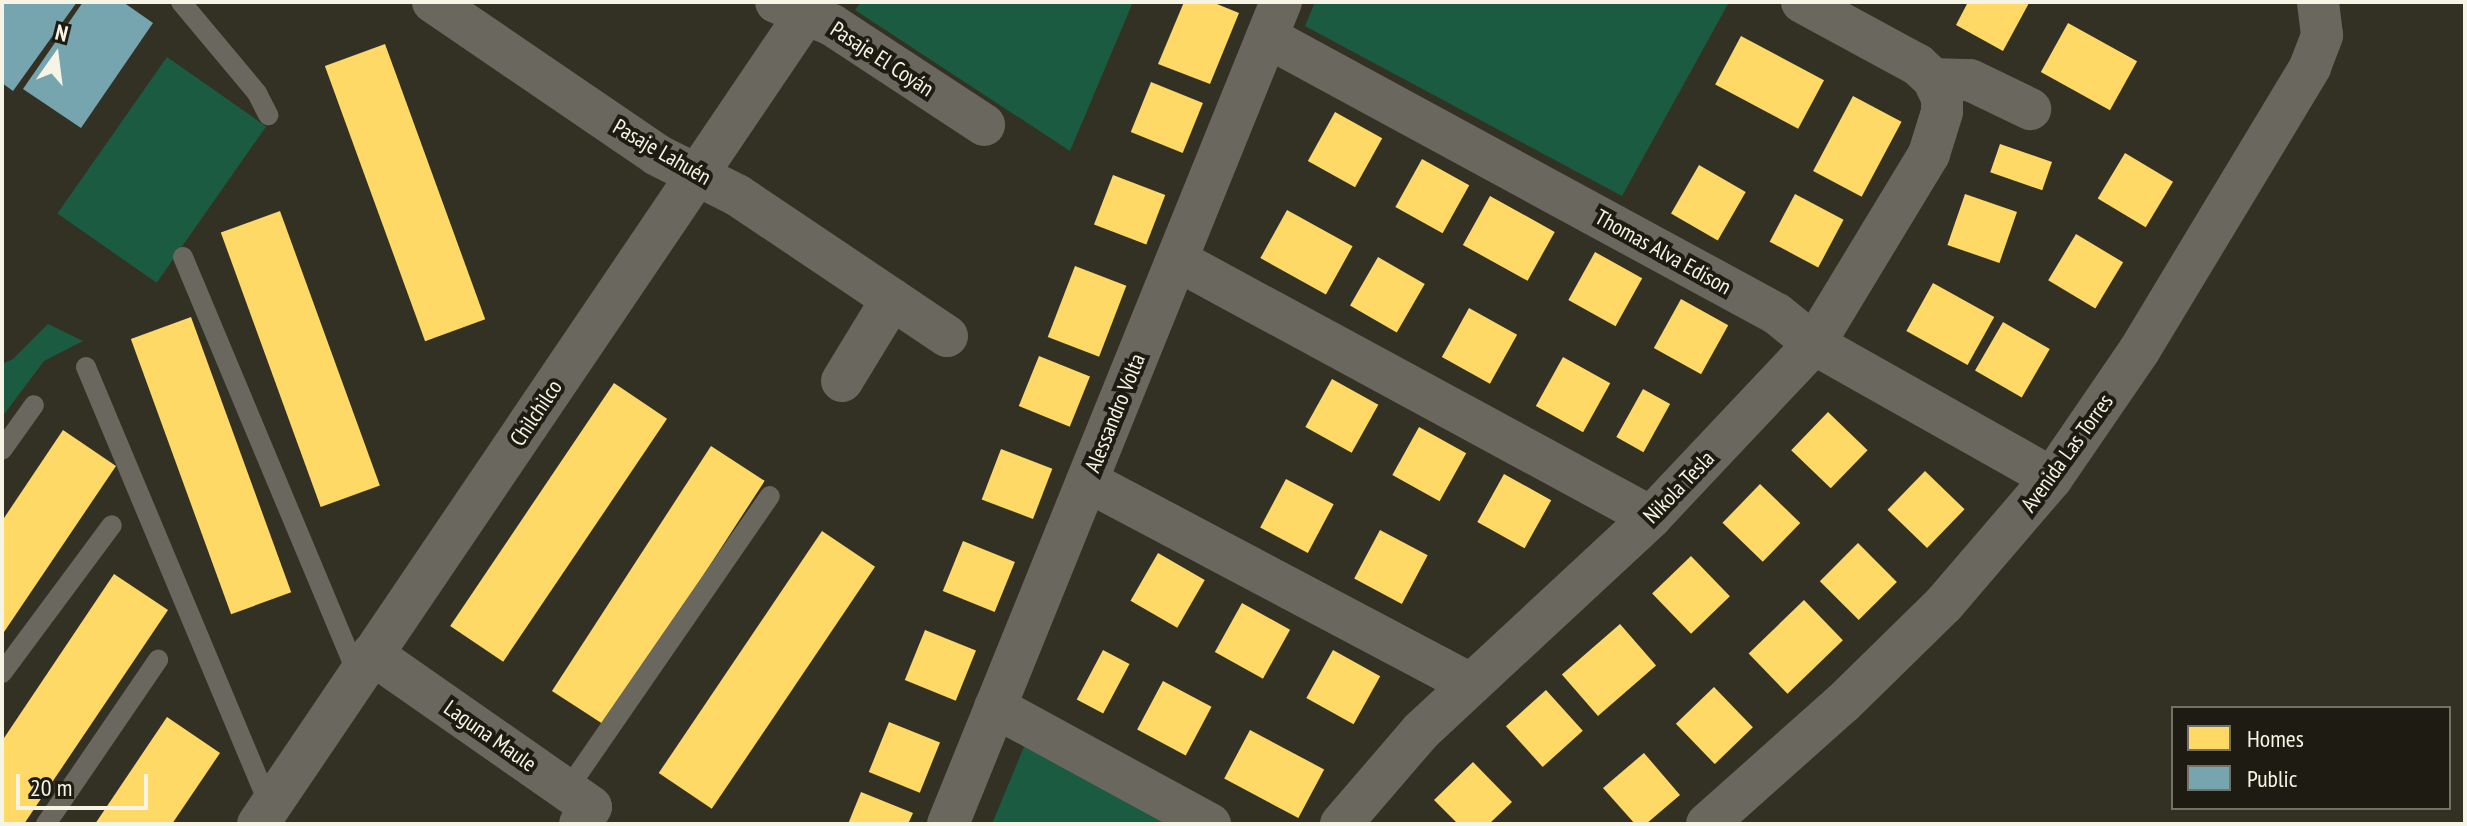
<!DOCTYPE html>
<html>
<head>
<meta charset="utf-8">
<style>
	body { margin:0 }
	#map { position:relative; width:2467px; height:826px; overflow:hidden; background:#333124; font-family:"PT Sans Narrow",sans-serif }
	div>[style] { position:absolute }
	.green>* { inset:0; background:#1b5b41; transform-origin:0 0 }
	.homes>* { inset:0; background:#ffd966; transform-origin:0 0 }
	.public>* { inset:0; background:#76a5af }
	.service>* { height:20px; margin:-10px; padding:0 10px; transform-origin:10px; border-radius:10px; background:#69675e }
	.minor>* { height:42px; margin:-21px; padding:0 21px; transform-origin:21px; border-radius:21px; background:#69675e }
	span { translate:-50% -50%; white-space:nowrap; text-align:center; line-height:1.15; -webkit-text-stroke:8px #1e1c12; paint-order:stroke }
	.street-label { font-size:22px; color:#f6f4e5 }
	.frame { position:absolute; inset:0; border:4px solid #f6f4e5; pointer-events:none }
	.legend { position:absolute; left:2171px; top:706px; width:280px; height:104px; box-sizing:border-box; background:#1e1c12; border:2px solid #747266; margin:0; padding:10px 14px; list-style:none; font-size:24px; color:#f6f4e5 }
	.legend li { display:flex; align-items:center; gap:16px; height:40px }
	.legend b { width:40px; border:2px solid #747266 }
	.north { position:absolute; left:16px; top:16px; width:80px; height:80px; -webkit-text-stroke:6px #1e1c12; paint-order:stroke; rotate:14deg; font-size:22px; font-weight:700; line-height:32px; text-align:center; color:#f6f4e5 }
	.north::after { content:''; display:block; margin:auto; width:28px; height:36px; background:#f6f4e5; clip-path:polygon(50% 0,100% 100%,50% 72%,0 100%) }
	.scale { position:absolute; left:16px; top:774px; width:132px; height:36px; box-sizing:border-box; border:4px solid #f6f4e5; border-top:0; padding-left:10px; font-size:24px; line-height:28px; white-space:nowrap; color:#f6f4e5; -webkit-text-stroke:6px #1e1c12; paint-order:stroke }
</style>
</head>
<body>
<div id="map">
	<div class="green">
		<div style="clip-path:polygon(861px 2px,1133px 2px,1070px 151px,855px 10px)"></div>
		<div style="clip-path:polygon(1315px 2px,1724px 2px,1728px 4px,1622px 196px,1305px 26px)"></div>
		<div style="left:167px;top:57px;width:121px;height:191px;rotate:35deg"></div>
		<div style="clip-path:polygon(48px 324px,83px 341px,44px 361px,2px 417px,2px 364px,13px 359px)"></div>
		<div style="clip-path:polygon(1026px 742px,1184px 824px,992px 824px)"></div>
	</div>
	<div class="homes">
		<div style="clip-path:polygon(1184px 2px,1212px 2px,1239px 13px,1210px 84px,1158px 64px)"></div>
		<div style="clip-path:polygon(1968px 2px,2027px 2px,2029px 3px,2003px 51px,1956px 25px)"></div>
		<div style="left:2068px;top:23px;width:79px;height:56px;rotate:29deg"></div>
		<div style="left:1741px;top:36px;width:94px;height:55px;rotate:28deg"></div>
		<div style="left:385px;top:44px;width:293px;height:64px;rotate:70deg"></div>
		<div style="left:1151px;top:82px;width:56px;height:54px;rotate:22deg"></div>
		<div style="left:1853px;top:96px;width:55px;height:85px;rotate:28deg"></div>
		<div style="left:1335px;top:112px;width:54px;height:56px;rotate:29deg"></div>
		<div style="left:2000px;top:144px;width:55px;height:30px;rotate:19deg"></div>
		<div style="left:2125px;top:153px;width:56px;height:53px;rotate:31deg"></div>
		<div style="left:1422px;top:159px;width:54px;height:55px;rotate:29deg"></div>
		<div style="left:1699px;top:165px;width:54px;height:56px;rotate:30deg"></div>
		<div style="left:1113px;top:175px;width:56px;height:53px;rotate:21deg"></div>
		<div style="left:1795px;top:194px;width:55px;height:54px;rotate:28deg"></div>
		<div style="left:1965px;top:194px;width:55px;height:54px;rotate:19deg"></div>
		<div style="left:1490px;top:196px;width:74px;height:56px;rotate:29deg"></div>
		<div style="left:1287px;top:210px;width:75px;height:55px;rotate:29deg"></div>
		<div style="left:280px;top:211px;width:292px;height:63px;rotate:70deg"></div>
		<div style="left:2076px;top:234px;width:55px;height:54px;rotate:31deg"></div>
		<div style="left:1595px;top:252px;width:54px;height:55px;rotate:29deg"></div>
		<div style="left:1378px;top:257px;width:54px;height:56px;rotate:30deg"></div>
		<div style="left:1075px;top:266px;width:55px;height:76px;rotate:21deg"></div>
		<div style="left:1933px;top:283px;width:70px;height:55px;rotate:29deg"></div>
		<div style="left:1681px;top:299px;width:54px;height:56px;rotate:29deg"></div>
		<div style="left:1469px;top:308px;width:55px;height:56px;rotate:29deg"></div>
		<div style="left:191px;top:317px;width:293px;height:64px;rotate:70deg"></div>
		<div style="left:2003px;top:322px;width:54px;height:56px;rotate:30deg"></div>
		<div style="left:1039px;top:356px;width:55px;height:54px;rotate:22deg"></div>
		<div style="left:1563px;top:357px;width:54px;height:56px;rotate:29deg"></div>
		<div style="left:1332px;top:379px;width:53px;height:55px;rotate:29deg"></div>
		<div style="left:614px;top:383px;width:64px;height:293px;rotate:34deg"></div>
		<div style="left:1643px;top:389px;width:31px;height:55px;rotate:29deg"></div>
		<div style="left:1828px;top:412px;width:55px;height:53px;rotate:44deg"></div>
		<div style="left:1419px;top:427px;width:54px;height:55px;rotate:29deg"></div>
		<div style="clip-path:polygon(63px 430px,116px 466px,2px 635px,2px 521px)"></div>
		<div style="left:711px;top:446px;width:64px;height:292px;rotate:33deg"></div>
		<div style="left:1001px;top:449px;width:55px;height:54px;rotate:21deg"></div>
		<div style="left:1925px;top:471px;width:55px;height:54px;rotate:44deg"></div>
		<div style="left:1504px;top:474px;width:54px;height:55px;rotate:29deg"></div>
		<div style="left:1286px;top:479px;width:54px;height:55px;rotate:28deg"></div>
		<div style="left:1760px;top:484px;width:56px;height:54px;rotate:44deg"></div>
		<div style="left:1380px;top:530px;width:54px;height:55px;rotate:28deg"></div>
		<div style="left:822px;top:531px;width:64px;height:292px;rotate:34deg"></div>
		<div style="left:963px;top:541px;width:56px;height:54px;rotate:22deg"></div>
		<div style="left:1858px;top:543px;width:55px;height:54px;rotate:45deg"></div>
		<div style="left:1158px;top:553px;width:54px;height:55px;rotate:30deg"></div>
		<div style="left:1691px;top:556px;width:56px;height:54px;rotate:46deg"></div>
		<div style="clip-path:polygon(114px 574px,168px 610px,24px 824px,2px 824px,2px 741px)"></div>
		<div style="left:1804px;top:600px;width:56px;height:77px;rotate:46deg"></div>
		<div style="left:1242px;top:603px;width:55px;height:56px;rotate:29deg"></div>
		<div style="left:1620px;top:624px;width:55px;height:77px;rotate:49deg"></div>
		<div style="left:925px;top:630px;width:55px;height:54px;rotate:22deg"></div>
		<div style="left:1103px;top:650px;width:30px;height:56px;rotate:28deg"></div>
		<div style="left:1333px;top:650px;width:54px;height:55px;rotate:29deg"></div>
		<div style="left:1163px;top:681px;width:55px;height:55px;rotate:28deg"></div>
		<div style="left:1714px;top:687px;width:56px;height:53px;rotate:46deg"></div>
		<div style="left:1546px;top:690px;width:55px;height:54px;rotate:48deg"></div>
		<div style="clip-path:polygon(167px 717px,220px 753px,172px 824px,95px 824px)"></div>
		<div style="left:889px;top:722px;width:55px;height:54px;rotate:22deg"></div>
		<div style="left:1250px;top:730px;width:84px;height:55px;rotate:28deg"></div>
		<div style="clip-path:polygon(1644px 753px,1680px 795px,1646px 824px,1635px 824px,1603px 788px)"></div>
		<div style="clip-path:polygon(1473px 762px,1512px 802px,1489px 824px,1458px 824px,1434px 800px)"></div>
		<div style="clip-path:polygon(861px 792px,913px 813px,908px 824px,848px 824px)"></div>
	</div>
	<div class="public">
		<div style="clip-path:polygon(2px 2px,77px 2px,13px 91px,2px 83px)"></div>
		<div style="clip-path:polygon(83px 2px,123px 2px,153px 23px,81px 128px,23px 89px)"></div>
	</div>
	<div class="service">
		<div style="left:181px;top:2px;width:119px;rotate:50.1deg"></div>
		<div style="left:257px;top:93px;width:25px;rotate:63deg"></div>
		<div style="left:183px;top:257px;width:454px;rotate:67.3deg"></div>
		<div style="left:86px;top:367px;width:476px;rotate:67.3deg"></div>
		<div style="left:2px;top:450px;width:55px;rotate:-54.6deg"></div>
		<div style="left:2px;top:673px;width:184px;rotate:-53.4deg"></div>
		<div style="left:567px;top:790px;width:357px;rotate:-55.4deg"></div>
		<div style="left:46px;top:824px;width:199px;rotate:-55.7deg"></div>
	</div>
	<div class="minor">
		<div style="left:433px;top:2px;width:271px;rotate:34.3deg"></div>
		<div style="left:657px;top:155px;width:89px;rotate:26.6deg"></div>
		<div style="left:737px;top:195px;width:253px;rotate:33.9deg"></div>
		<div style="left:776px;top:2px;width:61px;rotate:22.3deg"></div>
		<div style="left:832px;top:25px;width:182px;rotate:33.3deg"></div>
		<div style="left:1267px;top:37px;width:580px;rotate:28.51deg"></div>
		<div style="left:1777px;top:314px;width:48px;rotate:39deg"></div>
		<div style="left:1814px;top:344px;width:273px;rotate:29.4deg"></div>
		<div style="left:1933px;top:79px;width:37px;rotate:2deg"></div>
		<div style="left:1970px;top:80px;width:67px;rotate:25.8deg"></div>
		<div style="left:1177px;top:260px;width:539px;rotate:28.47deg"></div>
		<div style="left:842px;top:381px;width:96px;rotate:-58.6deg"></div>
		<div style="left:1087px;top:481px;width:434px;rotate:27.9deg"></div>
		<div style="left:372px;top:654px;width:267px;rotate:34.9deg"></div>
		<div style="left:591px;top:807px;width:20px;rotate:123deg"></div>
		<div style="left:995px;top:707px;width:245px;rotate:28.6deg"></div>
		<div style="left:258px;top:824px;width:992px;rotate:-55.93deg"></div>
		<div style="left:948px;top:824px;width:887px;rotate:-67.95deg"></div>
		<div style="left:1341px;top:824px;width:123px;rotate:-49.3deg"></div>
		<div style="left:1421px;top:731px;width:314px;rotate:-42.9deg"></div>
		<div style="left:1651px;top:517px;width:238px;rotate:-46.7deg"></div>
		<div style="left:1814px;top:344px;width:222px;rotate:-58.8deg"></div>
		<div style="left:1929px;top:154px;width:44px;rotate:-72.8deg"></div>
		<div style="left:1942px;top:112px;width:14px;rotate:-90deg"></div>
		<div style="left:1942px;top:98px;width:21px;rotate:-115deg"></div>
		<div style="left:1933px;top:79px;width:21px;rotate:-137deg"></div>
		<div style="left:1918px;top:65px;width:132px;rotate:-151.5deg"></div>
		<div style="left:1707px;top:824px;width:182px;rotate:-41.7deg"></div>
		<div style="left:1843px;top:703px;width:141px;rotate:-44.4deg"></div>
		<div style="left:1944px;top:604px;width:166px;rotate:-49.4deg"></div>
		<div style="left:2052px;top:478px;width:154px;rotate:-55.6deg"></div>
		<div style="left:2139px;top:351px;width:332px;rotate:-58.9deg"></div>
		<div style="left:2310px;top:67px;width:34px;rotate:-69deg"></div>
		<div style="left:2322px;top:35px;width:33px;rotate:-97deg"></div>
	</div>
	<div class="street-label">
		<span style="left:882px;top:59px;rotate:33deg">Pasaje El Coyán</span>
		<span style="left:662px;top:152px;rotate:30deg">Pasaje Lahuén</span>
		<span style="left:1663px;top:252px;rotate:29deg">Thomas Alva Edison</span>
		<span style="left:536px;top:413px;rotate:-56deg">Chilchilco</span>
		<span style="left:1115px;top:413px;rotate:-68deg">Alessandro Volta</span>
		<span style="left:2067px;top:453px;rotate:-54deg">Avenida Las Torres</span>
		<span style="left:1679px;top:487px;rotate:-46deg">Nikola Tesla</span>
		<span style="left:490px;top:736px;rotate:35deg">Laguna Maule</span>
	</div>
	<div class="frame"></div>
	<ul class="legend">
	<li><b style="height:22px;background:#ffd966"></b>Homes</li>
	<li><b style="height:22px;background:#76a5af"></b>Public</li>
	</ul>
	<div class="north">N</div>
	<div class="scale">20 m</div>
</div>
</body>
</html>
